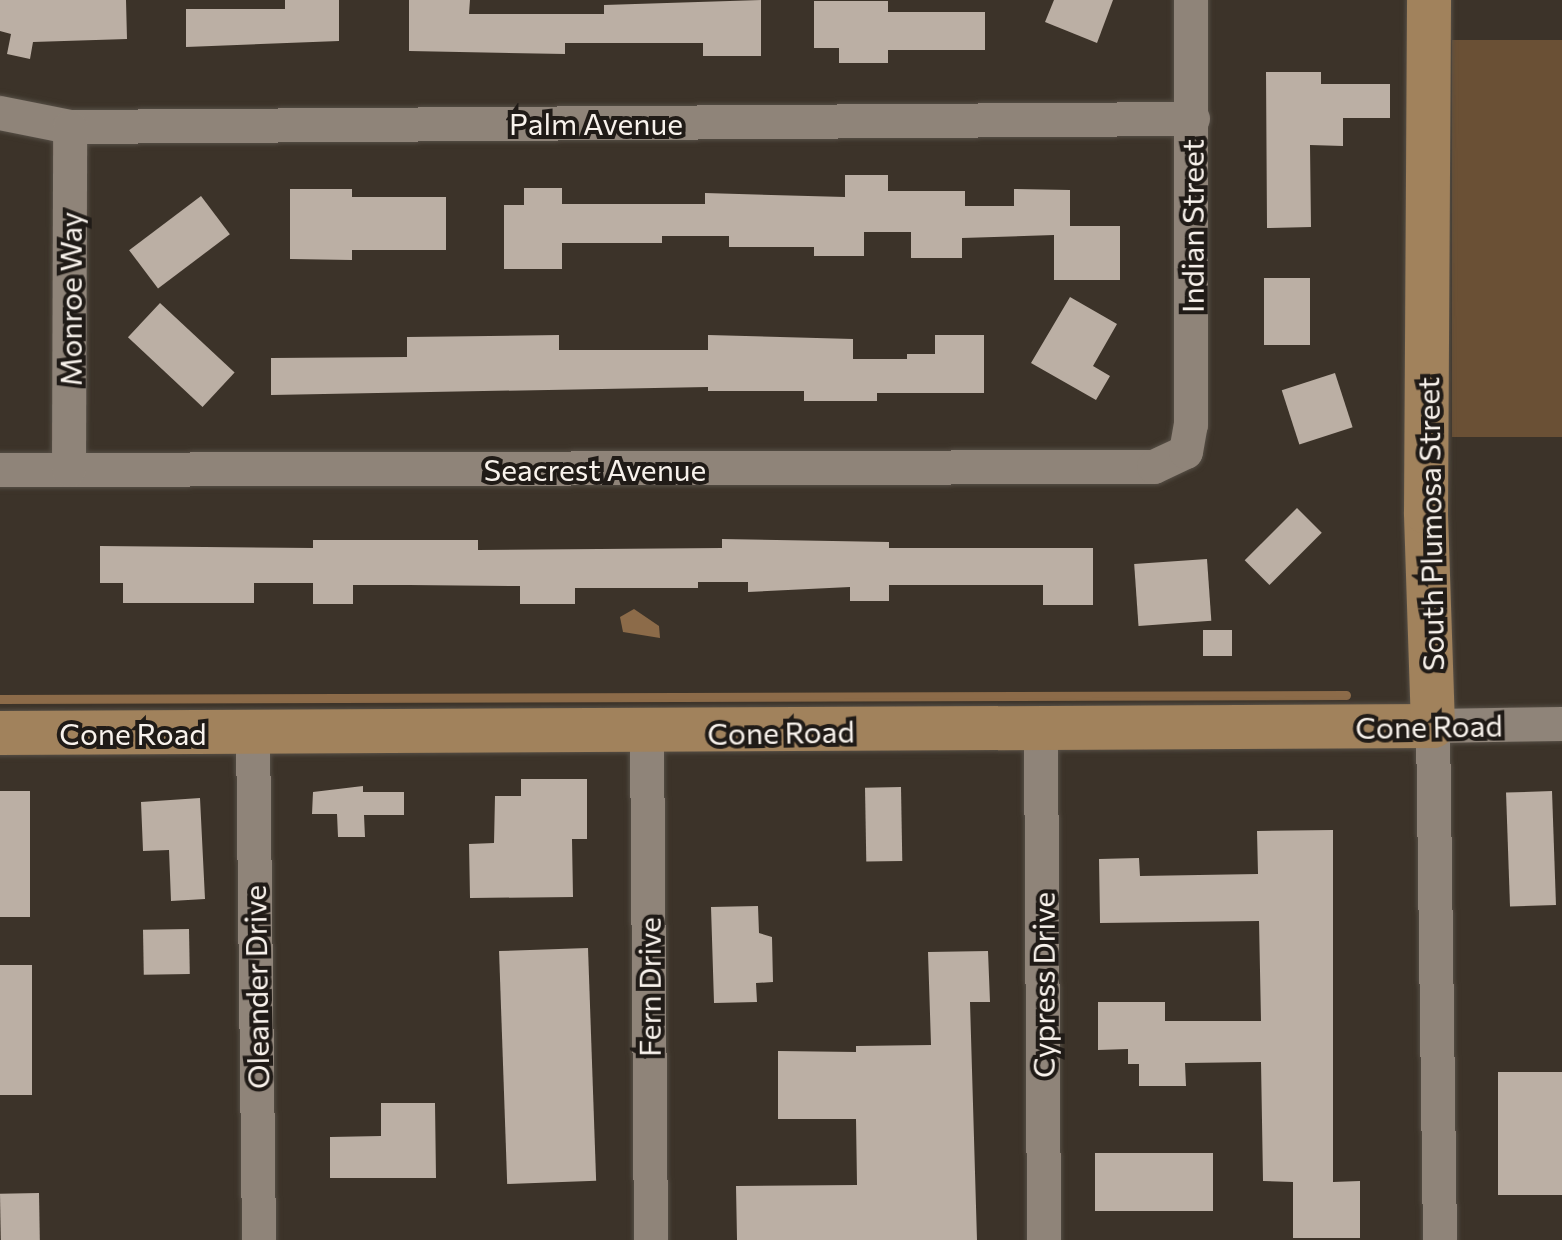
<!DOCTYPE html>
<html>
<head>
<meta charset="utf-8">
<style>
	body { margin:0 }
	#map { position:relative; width:1562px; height:1240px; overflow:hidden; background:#3c3329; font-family:Commissioner,sans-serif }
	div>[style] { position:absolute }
	.green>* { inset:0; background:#6a5035; transform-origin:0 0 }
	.water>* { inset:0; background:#8c6b49 }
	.stream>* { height:9px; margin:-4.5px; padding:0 4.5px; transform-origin:4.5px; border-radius:4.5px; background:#8c6b49 }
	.building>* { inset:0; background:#bbafa4; transform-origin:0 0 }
	.roads { filter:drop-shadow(0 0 2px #564f46) drop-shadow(0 0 2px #564f46) }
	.street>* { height:34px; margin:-17px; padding:0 17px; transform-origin:17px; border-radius:17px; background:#8f8479 }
	.secondary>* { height:44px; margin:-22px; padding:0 22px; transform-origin:22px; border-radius:22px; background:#a1825c }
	span { translate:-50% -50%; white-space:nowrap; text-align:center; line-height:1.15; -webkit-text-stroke:8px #201b17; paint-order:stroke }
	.street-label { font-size:30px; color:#f8f2ec }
</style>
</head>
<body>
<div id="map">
	<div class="green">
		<div style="left:1562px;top:40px;width:397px;height:110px;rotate:90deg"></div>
	</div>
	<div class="water">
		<div style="clip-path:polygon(634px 609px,659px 626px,660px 638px,623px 632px,620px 617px)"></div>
	</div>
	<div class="stream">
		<div style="left:0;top:699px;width:1346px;rotate:-0.17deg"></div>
	</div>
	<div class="building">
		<div style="clip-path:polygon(0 0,126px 0,127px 39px,33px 42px,30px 59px,7px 54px,11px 34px,0 31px)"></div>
		<div style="clip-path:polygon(285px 0,339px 0,339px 41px,186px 47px,186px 9px,285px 9px)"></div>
		<div style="clip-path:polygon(409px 0,470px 0,469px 14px,604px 14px,604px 5px,761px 0,761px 56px,703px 56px,703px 43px,565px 43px,565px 54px,409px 51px)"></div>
		<div style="clip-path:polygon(1054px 0,1113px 0,1097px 43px,1045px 22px)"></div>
		<div style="clip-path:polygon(814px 1px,888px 1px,888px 12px,985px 12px,985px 50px,888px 50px,888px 63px,839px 63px,839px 48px,814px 48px)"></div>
		<div style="clip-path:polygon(1266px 72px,1321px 72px,1321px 84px,1390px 84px,1390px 118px,1343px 118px,1343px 146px,1310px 145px,1311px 227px,1267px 228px)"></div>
		<div style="clip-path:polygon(845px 175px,888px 175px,888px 191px,965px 191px,965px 206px,1014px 206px,1014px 189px,1070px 190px,1070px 226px,1120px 226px,1120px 280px,1054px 280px,1054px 235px,962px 238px,962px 258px,911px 258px,911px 232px,864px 232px,864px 256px,814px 256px,814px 247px,729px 247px,729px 236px,662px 236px,662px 243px,562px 243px,562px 269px,504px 269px,504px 205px,524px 205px,524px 188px,562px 188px,562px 204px,705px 204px,705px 193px,845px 197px)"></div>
		<div style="clip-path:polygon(290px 189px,352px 189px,352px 197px,446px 197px,446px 250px,352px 250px,352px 260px,290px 259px)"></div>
		<div style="left:201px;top:196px;width:48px;height:90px;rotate:53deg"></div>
		<div style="left:1264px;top:278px;width:46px;height:67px"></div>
		<div style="clip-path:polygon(1070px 297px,1117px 324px,1093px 366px,1110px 376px,1096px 400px,1031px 363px)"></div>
		<div style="left:160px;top:303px;width:102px;height:47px;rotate:43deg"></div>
		<div style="clip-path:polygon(559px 335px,559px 350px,708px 350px,708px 335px,853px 339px,853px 359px,907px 359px,907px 354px,935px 354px,935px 335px,984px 335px,984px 393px,877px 393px,877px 401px,804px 401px,804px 391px,708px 391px,708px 387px,271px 395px,271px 358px,407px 357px,407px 337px)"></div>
		<div style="left:1335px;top:373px;width:57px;height:56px;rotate:72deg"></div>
		<div style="left:1297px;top:508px;width:35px;height:74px;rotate:45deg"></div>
		<div style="clip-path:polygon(722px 539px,889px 542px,889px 548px,1093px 548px,1093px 605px,1043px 605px,1043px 585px,889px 585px,889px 601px,850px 601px,850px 587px,748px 592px,748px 582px,698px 582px,698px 588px,575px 588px,575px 604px,520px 604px,520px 586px,409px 585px,353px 585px,353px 604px,313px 604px,313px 583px,254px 583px,254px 603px,123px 603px,123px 583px,100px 583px,100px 546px,313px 548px,313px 540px,478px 540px,478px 550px,722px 548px)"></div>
		<div style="left:1207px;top:559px;width:62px;height:73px;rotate:86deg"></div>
		<div style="left:1232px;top:630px;width:26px;height:29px;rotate:90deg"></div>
		<div style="clip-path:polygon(521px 779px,587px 779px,587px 839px,572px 839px,573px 897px,470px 898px,469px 844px,494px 843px,495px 796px,521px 796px)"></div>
		<div style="clip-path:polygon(363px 786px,363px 792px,404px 792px,404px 815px,364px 815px,365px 837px,338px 837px,337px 814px,312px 814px,313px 792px)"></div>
		<div style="left:901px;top:787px;width:74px;height:36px;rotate:89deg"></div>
		<div style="left:30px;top:791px;width:126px;height:30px;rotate:90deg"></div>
		<div style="left:1552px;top:791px;width:114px;height:46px;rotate:88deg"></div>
		<div style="clip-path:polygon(200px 798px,205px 899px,171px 901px,169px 850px,143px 851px,141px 802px)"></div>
		<div style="clip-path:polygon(1333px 830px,1333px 1182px,1360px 1181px,1360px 1238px,1293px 1238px,1293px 1182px,1263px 1181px,1261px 1062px,1185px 1063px,1186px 1086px,1139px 1086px,1139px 1064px,1128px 1064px,1128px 1049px,1098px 1050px,1098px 1002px,1165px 1002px,1165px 1021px,1261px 1021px,1259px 921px,1100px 923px,1099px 859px,1139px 858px,1140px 876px,1258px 874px,1257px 831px)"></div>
		<div style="clip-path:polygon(758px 906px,759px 933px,772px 937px,773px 982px,756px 983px,757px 1002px,714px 1003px,711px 907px)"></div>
		<div style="left:189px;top:929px;width:45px;height:46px;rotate:89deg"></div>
		<div style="left:588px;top:948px;width:233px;height:89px;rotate:88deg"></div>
		<div style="clip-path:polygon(988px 951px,990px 1002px,970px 1002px,977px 1240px,737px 1240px,736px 1186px,857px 1185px,856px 1119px,778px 1119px,778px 1051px,856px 1052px,856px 1046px,931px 1045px,928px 952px)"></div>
		<div style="left:0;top:965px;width:32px;height:130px"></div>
		<div style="left:1498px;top:1072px;width:64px;height:123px"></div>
		<div style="clip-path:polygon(381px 1103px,435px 1103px,436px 1178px,330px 1178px,330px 1137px,381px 1136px)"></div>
		<div style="left:1213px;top:1153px;width:58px;height:118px;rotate:90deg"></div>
		<div style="left:39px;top:1193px;width:47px;height:39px;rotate:89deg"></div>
	</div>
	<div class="roads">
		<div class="street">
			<div style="left:0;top:113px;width:71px;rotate:11.3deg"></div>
			<div style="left:70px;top:127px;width:1123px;rotate:-0.41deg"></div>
			<div style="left:0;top:470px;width:1154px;rotate:-0.15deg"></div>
			<div style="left:1154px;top:467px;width:35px;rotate:-25deg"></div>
			<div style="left:1186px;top:452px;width:27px;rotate:-80deg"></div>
			<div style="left:1191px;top:425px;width:425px;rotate:-90deg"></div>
			<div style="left:69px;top:470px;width:343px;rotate:-89.8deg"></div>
			<div style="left:1041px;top:729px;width:511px;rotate:89.66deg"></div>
			<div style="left:253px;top:733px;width:507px;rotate:89.32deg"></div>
			<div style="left:647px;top:733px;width:507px;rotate:89.55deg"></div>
			<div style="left:1440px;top:1240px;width:514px;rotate:-90.78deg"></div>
			<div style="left:1433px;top:726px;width:129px;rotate:-0.9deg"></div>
		</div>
		<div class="secondary">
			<div style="left:0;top:733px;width:1433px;rotate:-0.28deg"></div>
			<div style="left:1433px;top:726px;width:214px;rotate:-91.9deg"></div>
			<div style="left:1426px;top:512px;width:512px;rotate:-89.66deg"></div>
		</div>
	</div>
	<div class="street-label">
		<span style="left:596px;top:123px">Palm Avenue</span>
		<span style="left:1192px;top:226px;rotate:-90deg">Indian Street</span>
		<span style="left:70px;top:299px;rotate:-90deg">Monroe Way</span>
		<span style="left:595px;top:469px">Seacrest Avenue</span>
		<span style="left:1430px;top:524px;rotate:-91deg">South Plumosa Street</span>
		<span style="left:1429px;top:726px;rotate:-1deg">Cone Road</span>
		<span style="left:781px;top:732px;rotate:-1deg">Cone Road</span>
		<span style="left:133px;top:733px">Cone Road</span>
		<span style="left:1043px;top:985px;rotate:-90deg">Cypress Drive</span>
		<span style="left:256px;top:987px;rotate:-91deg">Oleander Drive</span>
		<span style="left:649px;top:987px;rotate:-90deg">Fern Drive</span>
	</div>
</div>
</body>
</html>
